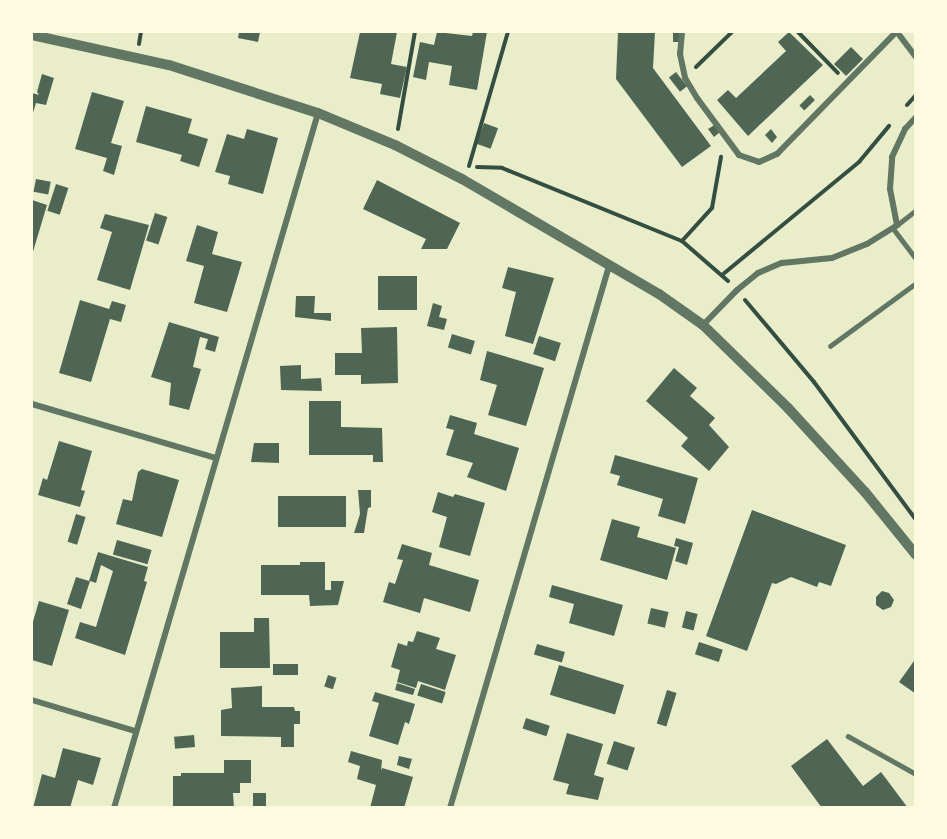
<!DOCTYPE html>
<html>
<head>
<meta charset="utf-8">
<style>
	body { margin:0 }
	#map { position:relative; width:947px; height:839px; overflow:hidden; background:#e9edc9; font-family:Bitter,serif }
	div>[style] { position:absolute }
	.building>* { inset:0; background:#4f6655; transform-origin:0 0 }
	.path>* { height:4px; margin:-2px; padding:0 2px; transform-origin:2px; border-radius:2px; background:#344e41 }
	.service>* { height:4.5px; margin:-2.25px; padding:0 2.25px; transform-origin:2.25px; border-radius:2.25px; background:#617663 }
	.minor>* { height:6px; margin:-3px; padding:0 3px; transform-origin:3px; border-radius:3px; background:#617663 }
	.tertiary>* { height:10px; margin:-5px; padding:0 5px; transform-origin:5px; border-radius:5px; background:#617663 }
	span { translate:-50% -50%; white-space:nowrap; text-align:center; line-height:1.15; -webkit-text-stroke:5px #fefae0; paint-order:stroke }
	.frame { position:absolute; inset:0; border:33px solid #fefae0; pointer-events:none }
</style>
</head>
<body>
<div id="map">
	<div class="building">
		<div style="clip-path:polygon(239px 32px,260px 32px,258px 42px,238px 38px)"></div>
		<div style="clip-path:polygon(360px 32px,397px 32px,391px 64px,407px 67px,400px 98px,380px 94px,382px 84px,350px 78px)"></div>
		<div style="clip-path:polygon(437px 32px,472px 36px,473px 32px,487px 32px,477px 90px,449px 85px,452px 66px,429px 62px,426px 80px,413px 77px,420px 42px,434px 45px)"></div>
		<div style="clip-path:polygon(618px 32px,655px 32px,653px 68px,711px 146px,682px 167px,616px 79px)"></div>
		<div style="left:673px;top:32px;width:7px;height:10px"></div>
		<div style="clip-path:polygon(789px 32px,823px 65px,748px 136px,717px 100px,728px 90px,736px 98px,786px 51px,778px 42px)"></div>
		<div style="left:851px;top:47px;width:17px;height:24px;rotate:45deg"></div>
		<div style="left:676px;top:72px;width:18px;height:9px;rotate:52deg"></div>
		<div style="clip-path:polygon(42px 74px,54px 78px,46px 105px,36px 103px,32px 116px,32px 93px,39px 95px,37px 92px)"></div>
		<div style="clip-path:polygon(92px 92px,124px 101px,111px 143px,122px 146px,114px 175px,103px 171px,107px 158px,75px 149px)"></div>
		<div style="left:810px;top:95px;width:7px;height:15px;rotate:45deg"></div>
		<div style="clip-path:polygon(146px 106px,192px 119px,188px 133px,208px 139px,199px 167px,180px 161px,182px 155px,136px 142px)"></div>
		<div style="left:484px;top:123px;width:15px;height:22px;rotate:20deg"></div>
		<div style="clip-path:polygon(716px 124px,720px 132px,714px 137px,708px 129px)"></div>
		<div style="clip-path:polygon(247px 129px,278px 138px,263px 194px,228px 184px,230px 176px,215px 172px,227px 134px,244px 139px)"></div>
		<div style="clip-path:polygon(771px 129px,777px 137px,772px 143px,765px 135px)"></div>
		<div style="left:36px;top:179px;width:15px;height:13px;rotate:11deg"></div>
		<div style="clip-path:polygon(377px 180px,460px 223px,447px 249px,421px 249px,426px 239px,363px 209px)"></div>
		<div style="left:56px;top:184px;width:13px;height:28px;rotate:18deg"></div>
		<div style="clip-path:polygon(32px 200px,47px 205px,32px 255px)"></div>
		<div style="left:155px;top:213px;width:13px;height:29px;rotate:18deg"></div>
		<div style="clip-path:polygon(105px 214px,149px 225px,130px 290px,97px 280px,112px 232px,100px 228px)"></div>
		<div style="clip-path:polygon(197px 225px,218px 232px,212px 254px,242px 262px,227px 312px,194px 303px,204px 266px,186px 261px)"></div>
		<div style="clip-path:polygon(508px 267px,554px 278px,533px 344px,505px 336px,516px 292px,502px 288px)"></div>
		<div style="left:378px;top:276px;width:39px;height:34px"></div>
		<div style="clip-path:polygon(296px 296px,315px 296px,314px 313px,331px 313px,331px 321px,295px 317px)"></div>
		<div style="clip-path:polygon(80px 300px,109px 309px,112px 301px,126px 305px,121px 322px,110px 319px,91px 382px,59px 373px)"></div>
		<div style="clip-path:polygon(433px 303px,442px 306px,439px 317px,447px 319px,444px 330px,427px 326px)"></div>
		<div style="clip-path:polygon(169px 322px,219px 337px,215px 352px,205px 349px,208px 339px,200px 337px,193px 367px,201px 369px,189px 410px,169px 405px,171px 383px,151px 377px)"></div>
		<div style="clip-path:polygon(397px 327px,398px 383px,361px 384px,361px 375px,335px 375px,335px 353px,362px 353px,361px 328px)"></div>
		<div style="left:452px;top:334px;width:24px;height:14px;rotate:17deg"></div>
		<div style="left:539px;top:336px;width:23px;height:19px;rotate:18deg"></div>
		<div style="clip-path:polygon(487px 351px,544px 368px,526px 426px,488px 415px,497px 385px,480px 380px)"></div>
		<div style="clip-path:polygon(301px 365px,301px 379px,321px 378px,322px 391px,281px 390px,280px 366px)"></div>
		<div style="clip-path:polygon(674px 368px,697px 388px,690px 396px,715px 418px,709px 425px,729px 447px,709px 471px,681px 446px,688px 438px,646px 401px)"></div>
		<div style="clip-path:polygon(309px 401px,341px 401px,341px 427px,382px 428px,383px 462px,373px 462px,373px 455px,309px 455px)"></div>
		<div style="clip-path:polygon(450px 415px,477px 423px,474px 434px,519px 448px,506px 491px,467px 477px,473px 463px,446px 455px,454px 430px,446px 428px)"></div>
		<div style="clip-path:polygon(59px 441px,92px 451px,81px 490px,85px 491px,80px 507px,38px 495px,43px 478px,47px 480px)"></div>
		<div style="clip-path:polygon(254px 443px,279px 443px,279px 463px,251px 462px)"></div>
		<div style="clip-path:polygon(615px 455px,698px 478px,685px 524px,658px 516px,663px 499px,617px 485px,620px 476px,610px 473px)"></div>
		<div style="clip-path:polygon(142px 469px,179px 480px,162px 537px,116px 524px,123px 499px,132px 501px,138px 472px)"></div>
		<div style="clip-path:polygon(358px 490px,371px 490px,371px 507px,368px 508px,364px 533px,354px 533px,360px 514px)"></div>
		<div style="clip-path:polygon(438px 492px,453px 497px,455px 494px,485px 503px,470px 556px,439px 547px,447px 517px,432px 512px)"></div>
		<div style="left:346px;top:496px;width:31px;height:68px;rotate:90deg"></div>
		<div style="clip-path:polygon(752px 510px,846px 545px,831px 586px,819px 582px,817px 587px,791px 577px,776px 584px,772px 583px,747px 651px,706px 636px)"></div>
		<div style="left:76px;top:514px;width:10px;height:29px;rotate:17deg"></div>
		<div style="clip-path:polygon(612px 519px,640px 527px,637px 537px,676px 548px,667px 580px,600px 560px)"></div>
		<div style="clip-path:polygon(676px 538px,693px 543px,687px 565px,675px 561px,679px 547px,674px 546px)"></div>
		<div style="left:117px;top:540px;width:36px;height:15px;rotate:16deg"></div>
		<div style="clip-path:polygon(402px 544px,432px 553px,429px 565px,479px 580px,470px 612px,424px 598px,420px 613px,383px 602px,389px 582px,395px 584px,403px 560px,397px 559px)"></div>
		<div style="clip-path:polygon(98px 552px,148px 567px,144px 581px,147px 582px,125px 655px,75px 638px,80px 622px,96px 627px,113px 571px,101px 565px,96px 583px,90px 581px,81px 609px,67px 604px,76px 577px,89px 581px)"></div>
		<div style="clip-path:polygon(300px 562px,325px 562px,325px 590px,331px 590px,331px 581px,344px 581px,338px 605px,310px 606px,309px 595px,261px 595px,261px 565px,300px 565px)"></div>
		<div style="clip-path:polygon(552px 585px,623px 605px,614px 636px,569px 623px,574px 604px,549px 597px)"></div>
		<div style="clip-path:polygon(882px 591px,889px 593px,894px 600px,891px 607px,883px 610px,876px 605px,876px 597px)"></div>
		<div style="clip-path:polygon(39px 601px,69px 610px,52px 666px,32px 660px,32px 625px)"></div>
		<div style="left:651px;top:608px;width:18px;height:16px;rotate:13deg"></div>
		<div style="left:686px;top:611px;width:12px;height:17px;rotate:14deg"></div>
		<div style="clip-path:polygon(254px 618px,269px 618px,270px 668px,220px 668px,220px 632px,254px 632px)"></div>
		<div style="clip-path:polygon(417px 631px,440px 638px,436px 649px,456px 655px,445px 690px,418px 681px,416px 688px,397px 682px,400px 670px,391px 667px,398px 643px,407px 646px,408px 641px,413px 642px)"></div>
		<div style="left:699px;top:642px;width:25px;height:13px;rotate:18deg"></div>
		<div style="left:537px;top:644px;width:29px;height:11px;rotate:16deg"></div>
		<div style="clip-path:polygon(914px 661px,916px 662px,916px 694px,899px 682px)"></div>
		<div style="left:273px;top:664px;width:25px;height:11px"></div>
		<div style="left:559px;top:665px;width:68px;height:31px;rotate:17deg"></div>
		<div style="left:328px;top:675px;width:9px;height:12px;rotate:18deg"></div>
		<div style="clip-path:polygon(397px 683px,415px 689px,413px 695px,395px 690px)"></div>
		<div style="left:421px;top:684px;width:26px;height:12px;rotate:18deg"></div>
		<div style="clip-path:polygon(262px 686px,262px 707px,294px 707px,295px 711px,300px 711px,300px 724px,294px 724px,294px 747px,281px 747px,281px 737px,221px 736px,221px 710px,232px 708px,231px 688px)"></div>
		<div style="left:667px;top:690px;width:10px;height:35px;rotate:17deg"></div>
		<div style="clip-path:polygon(375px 692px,415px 704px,409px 724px,405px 722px,398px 745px,369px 736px,379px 703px,372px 701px)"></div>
		<div style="left:526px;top:718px;width:25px;height:11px;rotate:18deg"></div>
		<div style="clip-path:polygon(567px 733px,603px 744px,594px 775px,604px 778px,598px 800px,566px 794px,569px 784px,553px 780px)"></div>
		<div style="left:194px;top:735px;width:12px;height:20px;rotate:85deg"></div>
		<div style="clip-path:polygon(827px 739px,863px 786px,881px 772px,908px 808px,822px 808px,791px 766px)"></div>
		<div style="left:614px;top:741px;width:22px;height:24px;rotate:18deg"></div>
		<div style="clip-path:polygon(63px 748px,101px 758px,93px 785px,78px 780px,70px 808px,33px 808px,42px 774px,55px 778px)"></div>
		<div style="clip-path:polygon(351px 751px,382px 760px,381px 771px,382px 768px,413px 777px,404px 808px,370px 808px,376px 785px,357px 779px,360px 766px,348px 762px)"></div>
		<div style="clip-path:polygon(399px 756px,412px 759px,409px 769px,397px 765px)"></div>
		<div style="clip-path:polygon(224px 760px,251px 760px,251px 783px,240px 783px,240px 793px,233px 793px,234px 808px,173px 808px,173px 776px,181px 776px,181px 773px,224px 773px)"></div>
		<div style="left:253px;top:793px;width:13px;height:15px"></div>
	</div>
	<div class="path">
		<div style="left:798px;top:32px;width:57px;rotate:45.7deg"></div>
		<div style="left:139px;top:44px;width:12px;rotate:-81deg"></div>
		<div style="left:696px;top:67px;width:50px;rotate:-44.2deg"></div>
		<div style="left:907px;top:105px;width:13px;rotate:-48deg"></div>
		<div style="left:398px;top:129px;width:98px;rotate:-80.1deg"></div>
		<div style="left:469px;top:166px;width:140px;rotate:-73.8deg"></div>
		<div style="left:477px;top:167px;width:25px;rotate:2deg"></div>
		<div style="left:502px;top:168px;width:194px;rotate:22.1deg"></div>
		<div style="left:682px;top:241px;width:61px;rotate:41deg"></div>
		<div style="left:682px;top:241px;width:45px;rotate:-47.7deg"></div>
		<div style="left:712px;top:208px;width:52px;rotate:-80deg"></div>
		<div style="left:722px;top:275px;width:178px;rotate:-39.5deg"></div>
		<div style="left:859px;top:162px;width:47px;rotate:-50.2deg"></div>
		<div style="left:745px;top:300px;width:107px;rotate:49.9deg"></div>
		<div style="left:814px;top:382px;width:172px;rotate:53.5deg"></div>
	</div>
	<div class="service">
		<div style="left:897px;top:225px;width:24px;rotate:-38deg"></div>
		<div style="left:893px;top:228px;width:39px;rotate:53deg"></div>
		<div style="left:830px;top:346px;width:107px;rotate:-36.2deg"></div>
		<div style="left:848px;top:736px;width:78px;rotate:29.2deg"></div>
	</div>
	<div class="minor">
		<div style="left:682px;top:32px;width:22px;rotate:95deg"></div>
		<div style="left:680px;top:54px;width:25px;rotate:78deg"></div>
		<div style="left:685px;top:78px;width:23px;rotate:59deg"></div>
		<div style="left:697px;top:98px;width:71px;rotate:53.6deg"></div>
		<div style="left:739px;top:155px;width:21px;rotate:19deg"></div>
		<div style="left:759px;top:162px;width:20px;rotate:-24deg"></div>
		<div style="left:777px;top:154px;width:170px;rotate:-45.7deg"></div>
		<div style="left:897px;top:32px;width:31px;rotate:53deg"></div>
		<div style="left:703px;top:325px;width:49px;rotate:-45.8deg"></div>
		<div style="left:737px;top:290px;width:27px;rotate:-39deg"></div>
		<div style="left:758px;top:273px;width:26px;rotate:-23deg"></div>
		<div style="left:782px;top:263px;width:50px;rotate:-5.7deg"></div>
		<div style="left:832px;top:258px;width:38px;rotate:-22deg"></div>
		<div style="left:867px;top:244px;width:36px;rotate:-32deg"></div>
		<div style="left:897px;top:225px;width:37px;rotate:-101deg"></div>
		<div style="left:890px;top:189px;width:32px;rotate:-86deg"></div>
		<div style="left:892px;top:157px;width:31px;rotate:-65deg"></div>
		<div style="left:905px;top:129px;width:16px;rotate:-47deg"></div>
		<div style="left:32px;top:404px;width:192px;rotate:16.4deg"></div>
		<div style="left:32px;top:700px;width:108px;rotate:16.8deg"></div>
		<div style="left:114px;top:808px;width:724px;rotate:-73.64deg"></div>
		<div style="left:450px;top:808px;width:565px;rotate:-73.65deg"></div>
	</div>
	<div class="tertiary">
		<div style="left:32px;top:35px;width:140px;rotate:12.4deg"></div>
		<div style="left:169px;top:65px;width:157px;rotate:17.9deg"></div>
		<div style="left:318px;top:113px;width:83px;rotate:22.6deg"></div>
		<div style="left:395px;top:145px;width:75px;rotate:26.9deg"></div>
		<div style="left:462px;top:179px;width:228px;rotate:30.3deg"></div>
		<div style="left:659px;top:294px;width:54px;rotate:35.2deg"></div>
		<div style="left:703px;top:325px;width:119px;rotate:44.3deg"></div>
		<div style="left:788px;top:408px;width:114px;rotate:47.5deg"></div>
		<div style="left:865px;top:492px;width:81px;rotate:51deg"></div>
	</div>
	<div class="frame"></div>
</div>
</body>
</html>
